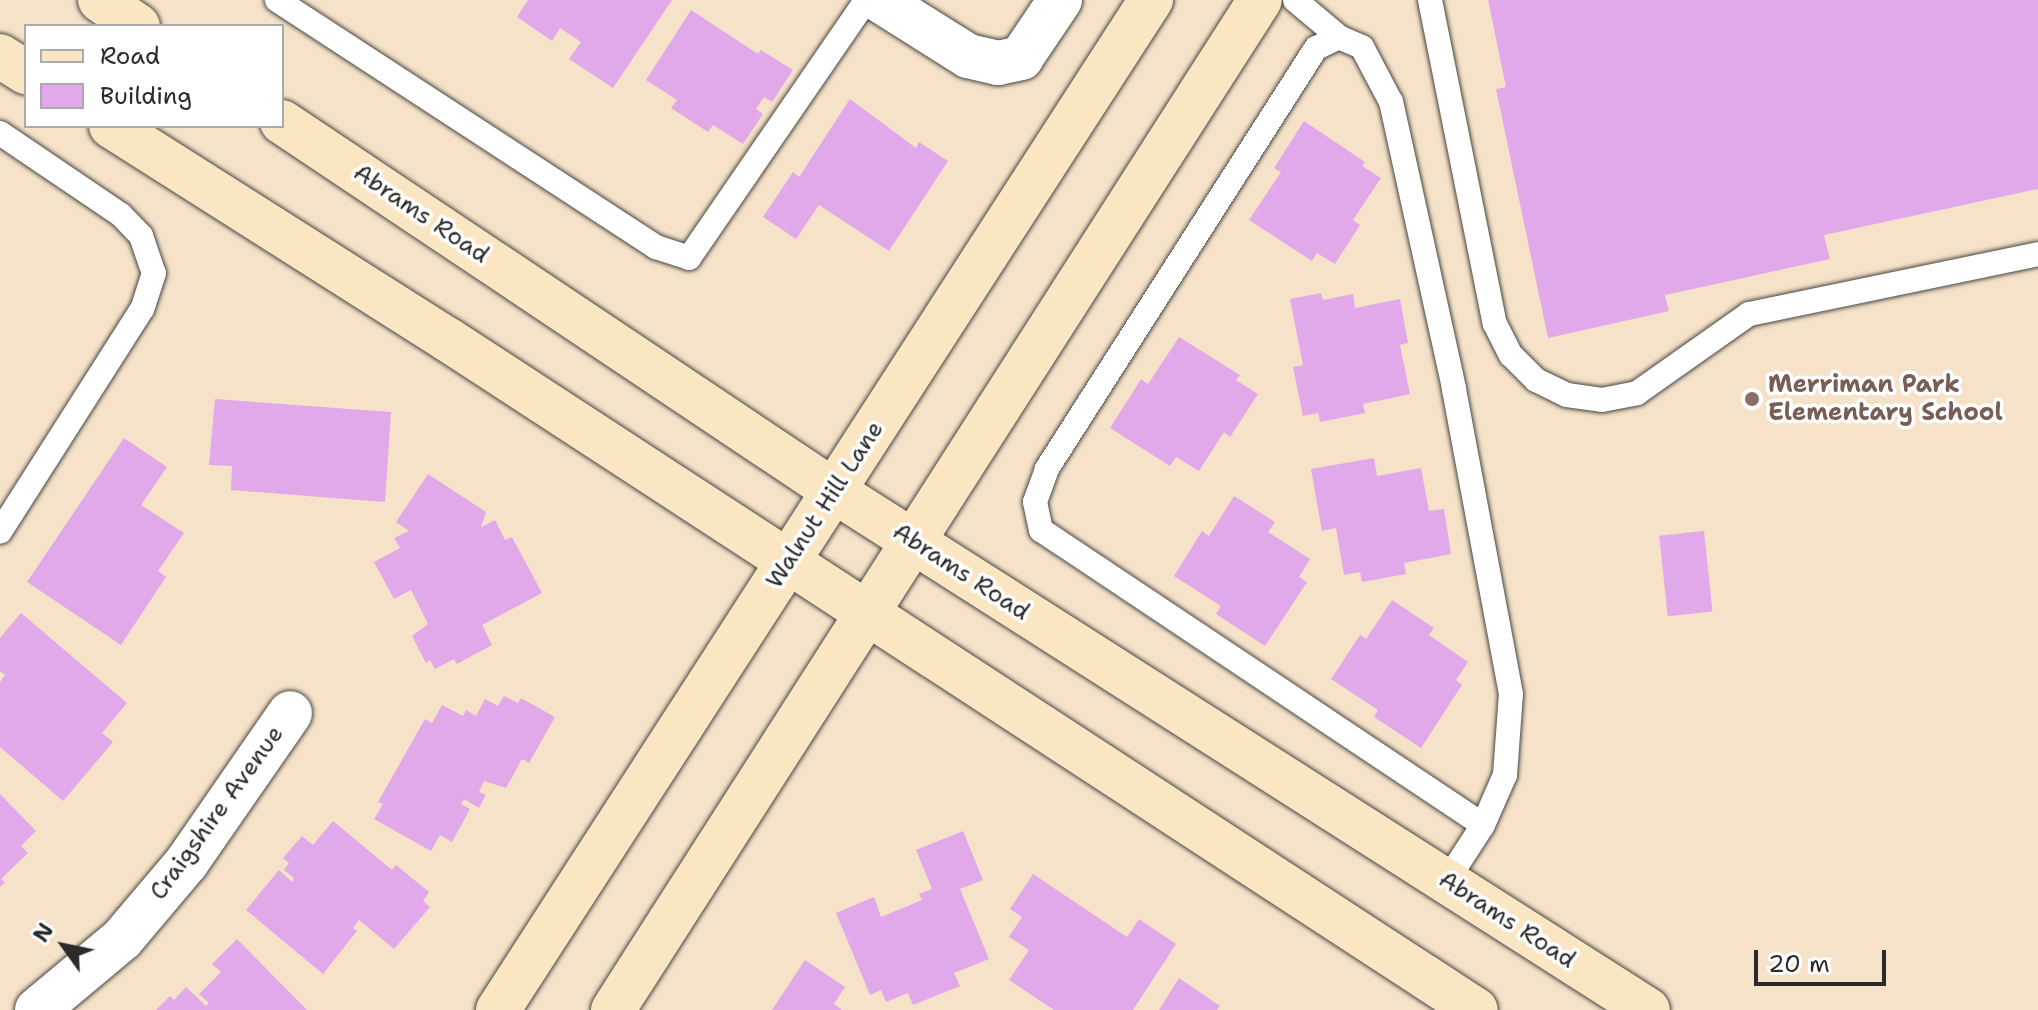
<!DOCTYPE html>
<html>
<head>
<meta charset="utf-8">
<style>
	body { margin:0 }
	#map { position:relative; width:2038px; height:1010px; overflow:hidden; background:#f5e2c8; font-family:"Shantell Sans",sans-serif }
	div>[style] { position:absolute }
	.building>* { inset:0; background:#e1a9e9; transform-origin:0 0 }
	.roads { filter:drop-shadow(0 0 2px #494643) drop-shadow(0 0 2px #494643) }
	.service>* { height:24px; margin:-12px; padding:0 12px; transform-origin:12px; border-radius:12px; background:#fff }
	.minor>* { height:44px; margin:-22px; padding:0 22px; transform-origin:22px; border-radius:22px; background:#fff }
	.secondary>* { height:44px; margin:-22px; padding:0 22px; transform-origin:22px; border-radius:22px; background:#fbe6c3 }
	.dots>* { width:22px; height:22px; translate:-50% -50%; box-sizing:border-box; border:4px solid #fff; border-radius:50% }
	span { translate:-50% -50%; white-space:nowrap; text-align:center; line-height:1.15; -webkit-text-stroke:7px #fff; paint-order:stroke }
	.street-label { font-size:24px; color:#2b2b2b }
	.education-label { font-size:24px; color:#785e54; font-weight:700 }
	.left { translate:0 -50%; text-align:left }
	.legend { position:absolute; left:24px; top:24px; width:260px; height:104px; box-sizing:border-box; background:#fff; border:2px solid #aaa; margin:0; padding:10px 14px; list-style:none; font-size:24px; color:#2b2b2b }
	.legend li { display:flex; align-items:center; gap:16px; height:40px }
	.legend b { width:40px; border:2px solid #aaa }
	.north { position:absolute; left:24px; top:906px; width:80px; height:80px; -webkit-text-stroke:6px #fff; paint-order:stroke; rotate:303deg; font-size:22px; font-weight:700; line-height:32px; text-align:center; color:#2b2b2b }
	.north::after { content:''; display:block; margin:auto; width:28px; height:36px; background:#2b2b2b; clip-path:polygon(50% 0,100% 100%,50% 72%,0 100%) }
	.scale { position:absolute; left:1754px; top:950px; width:132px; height:36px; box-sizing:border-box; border:4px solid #2b2b2b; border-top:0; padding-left:10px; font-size:24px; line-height:28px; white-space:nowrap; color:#2b2b2b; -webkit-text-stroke:6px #fff; paint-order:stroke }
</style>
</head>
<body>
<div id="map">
	<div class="building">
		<div style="clip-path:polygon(528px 0,672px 0,613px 88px,569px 59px,581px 42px,560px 28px,552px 41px,517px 17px)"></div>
		<div style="clip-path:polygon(1488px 0,2038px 0,2038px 189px,1824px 235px,1830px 259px,1665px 295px,1669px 311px,1548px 338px,1496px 89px,1506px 87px)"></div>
		<div style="clip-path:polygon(691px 10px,758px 54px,761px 50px,793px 70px,772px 102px,764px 97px,756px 109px,763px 114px,743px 144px,713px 125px,708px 132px,671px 108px,677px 100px,646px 80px)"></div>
		<div style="clip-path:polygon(850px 99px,916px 148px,919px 142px,948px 161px,889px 251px,819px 205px,796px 239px,763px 217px,793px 172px,799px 177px)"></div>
		<div style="clip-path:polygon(1304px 121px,1365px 162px,1362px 166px,1381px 178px,1353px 220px,1360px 225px,1335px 264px,1317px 253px,1312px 261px,1249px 220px,1281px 172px,1274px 168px)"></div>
		<div style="clip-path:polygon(1321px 293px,1323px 300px,1353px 294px,1355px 308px,1400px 299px,1408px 343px,1400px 345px,1410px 394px,1363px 404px,1365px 413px,1320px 422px,1318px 413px,1303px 416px,1293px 367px,1303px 365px,1290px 299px)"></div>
		<div style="clip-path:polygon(1179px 337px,1240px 375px,1236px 380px,1258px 394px,1230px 437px,1224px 432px,1199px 471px,1176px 457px,1170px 466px,1110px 428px,1141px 379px,1148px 384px)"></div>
		<div style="clip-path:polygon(215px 399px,391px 412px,385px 502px,231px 490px,232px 466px,209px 465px)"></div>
		<div style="clip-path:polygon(124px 438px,167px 467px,141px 505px,184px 533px,158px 571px,166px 577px,121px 645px,27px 582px)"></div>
		<div style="clip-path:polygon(1374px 458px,1377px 476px,1421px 468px,1429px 511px,1444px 509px,1451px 554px,1404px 563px,1406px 574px,1362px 582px,1360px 572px,1344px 575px,1336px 528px,1322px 531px,1311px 469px)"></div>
		<div style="clip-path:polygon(428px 474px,486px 512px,481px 527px,495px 520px,505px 540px,512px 537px,542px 593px,482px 625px,492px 645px,457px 664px,454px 659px,435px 669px,430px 660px,426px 663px,412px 636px,428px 624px,411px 590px,394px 599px,374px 562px,400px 548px,394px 538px,409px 531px,396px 522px)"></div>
		<div style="clip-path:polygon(1234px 496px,1275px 522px,1268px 532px,1310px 559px,1299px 577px,1307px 582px,1265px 646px,1216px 614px,1221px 606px,1174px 576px,1202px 531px,1209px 536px)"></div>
		<div style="left:1704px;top:531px;width:81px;height:45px;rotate:84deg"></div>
		<div style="clip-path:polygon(1392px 600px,1434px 628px,1429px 635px,1468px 662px,1456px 680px,1462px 685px,1421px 748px,1374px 717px,1378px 710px,1331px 679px,1360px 635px,1366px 639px)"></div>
		<div style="clip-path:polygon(21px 613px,127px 703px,102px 733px,113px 742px,63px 801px,0 747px,0 682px,5px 675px,0 671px,0 638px)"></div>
		<div style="clip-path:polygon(504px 696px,518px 703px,521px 698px,555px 717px,529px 763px,522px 759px,506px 788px,484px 781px,479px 792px,486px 795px,479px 808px,464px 799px,461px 804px,470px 809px,452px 842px,440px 835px,431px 851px,374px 819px,383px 804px,378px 802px,425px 719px,432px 723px,442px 705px,463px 716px,466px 710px,476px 716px,485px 699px,498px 706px)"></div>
		<div style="clip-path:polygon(0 794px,36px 831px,21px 846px,28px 853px,1px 879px,5px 882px,0 887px)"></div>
		<div style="clip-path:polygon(333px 821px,392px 870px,396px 865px,429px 892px,423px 901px,430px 907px,394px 949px,359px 920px,353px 928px,357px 931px,323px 974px,246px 910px,279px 870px,292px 882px,294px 878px,284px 870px,289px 863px,283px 858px,302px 836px,313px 845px)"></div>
		<div style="clip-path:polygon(963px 831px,983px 880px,960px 889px,989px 959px,954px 973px,960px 986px,913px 1005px,908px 993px,886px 1002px,881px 990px,870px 995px,836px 913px,874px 897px,881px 917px,922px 900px,919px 894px,932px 889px,916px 850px)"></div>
		<div style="clip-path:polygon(1033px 874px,1127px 937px,1139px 919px,1176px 944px,1133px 1010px,1054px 1010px,1009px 980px,1029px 950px,1009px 937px,1022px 917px,1010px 909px)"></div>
		<div style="clip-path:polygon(237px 939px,307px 1010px,156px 1010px,170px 996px,174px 1000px,186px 987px,206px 1006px,209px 1003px,199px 994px,221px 972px,212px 964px)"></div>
		<div style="clip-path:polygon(805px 960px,845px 987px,834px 1004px,842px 1010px,772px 1010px)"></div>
		<div style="clip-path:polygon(1179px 978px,1220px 1006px,1217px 1010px,1159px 1010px)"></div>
	</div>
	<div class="roads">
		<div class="service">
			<div style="left:277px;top:0;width:452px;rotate:33.1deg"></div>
			<div style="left:656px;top:247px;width:35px;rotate:18deg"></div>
			<div style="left:689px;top:258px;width:313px;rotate:-55.5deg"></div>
			<div style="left:1295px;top:0;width:57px;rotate:40.1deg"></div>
			<div style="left:1430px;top:0;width:330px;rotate:78.7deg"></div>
			<div style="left:1495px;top:324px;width:35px;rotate:63deg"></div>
			<div style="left:1511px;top:355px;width:35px;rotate:45deg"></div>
			<div style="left:1536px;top:380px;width:34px;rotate:26deg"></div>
			<div style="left:1567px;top:395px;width:35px;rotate:8deg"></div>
			<div style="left:1602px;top:400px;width:36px;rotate:-11deg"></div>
			<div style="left:1637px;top:393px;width:137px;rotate:-35.2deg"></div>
			<div style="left:1749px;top:314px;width:295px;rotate:-11.7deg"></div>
			<div style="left:0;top:133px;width:146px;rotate:34.1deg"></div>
			<div style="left:121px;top:215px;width:29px;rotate:46deg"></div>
			<div style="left:141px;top:236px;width:39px;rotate:71deg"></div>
			<div style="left:154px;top:273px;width:38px;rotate:108deg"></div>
			<div style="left:142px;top:309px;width:264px;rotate:122.5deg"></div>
			<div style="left:1446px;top:882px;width:68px;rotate:-57deg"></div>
			<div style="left:1483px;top:825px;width:55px;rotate:-66.3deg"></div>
			<div style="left:1505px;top:775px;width:81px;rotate:-85.8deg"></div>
			<div style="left:1511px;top:694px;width:311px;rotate:-100.6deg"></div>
			<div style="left:1454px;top:388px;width:293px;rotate:-102.4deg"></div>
			<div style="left:1391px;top:102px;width:62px;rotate:-117.8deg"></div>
			<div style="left:1362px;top:47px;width:25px;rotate:-157deg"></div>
			<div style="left:1339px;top:37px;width:25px;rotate:154deg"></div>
			<div style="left:1316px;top:48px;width:500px;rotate:122.6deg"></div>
			<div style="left:1047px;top:469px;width:35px;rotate:110deg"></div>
			<div style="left:1035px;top:502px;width:29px;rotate:78deg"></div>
			<div style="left:1041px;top:530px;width:531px;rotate:33.72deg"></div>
		</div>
		<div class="minor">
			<div style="left:879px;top:0;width:105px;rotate:32.2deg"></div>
			<div style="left:968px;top:56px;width:31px;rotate:13deg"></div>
			<div style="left:998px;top:63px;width:24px;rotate:-12deg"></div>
			<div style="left:1021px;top:58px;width:70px;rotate:-56.1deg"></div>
			<div style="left:37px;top:1010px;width:111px;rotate:-39.9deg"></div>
			<div style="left:122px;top:939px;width:101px;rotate:-49.8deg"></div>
			<div style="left:187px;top:862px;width:181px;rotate:-55.3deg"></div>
		</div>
		<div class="secondary">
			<div style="left:100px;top:0;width:46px;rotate:34.4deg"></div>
			<div style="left:0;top:56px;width:31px;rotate:32deg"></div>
			<div style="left:282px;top:122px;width:664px;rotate:33.76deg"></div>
			<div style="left:834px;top:491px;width:965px;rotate:32.52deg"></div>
			<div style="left:111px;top:126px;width:398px;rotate:32.4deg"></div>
			<div style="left:447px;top:339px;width:1228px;rotate:33.11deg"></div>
			<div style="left:498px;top:1010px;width:1203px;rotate:-57.12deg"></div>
			<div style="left:613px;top:1010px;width:1199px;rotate:-57.36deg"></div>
		</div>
	</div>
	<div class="dots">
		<div style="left:1752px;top:399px;background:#8d6e63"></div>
	</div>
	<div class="street-label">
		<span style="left:421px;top:214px;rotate:34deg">Abrams Road</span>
		<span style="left:825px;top:505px;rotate:-57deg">Walnut Hill Lane</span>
		<span style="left:961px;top:572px;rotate:33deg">Abrams Road</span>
		<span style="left:217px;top:813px;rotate:-54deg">Craigshire Avenue</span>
		<span style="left:1507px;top:920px;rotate:33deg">Abrams Road</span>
	</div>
	<div class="education-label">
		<span class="left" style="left:1768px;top:399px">Merriman Park<br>Elementary School</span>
	</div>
	<ul class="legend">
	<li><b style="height:10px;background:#fbe6c3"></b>Road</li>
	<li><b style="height:22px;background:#e1a9e9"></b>Building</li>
	</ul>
	<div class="north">N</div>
	<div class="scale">20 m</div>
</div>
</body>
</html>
